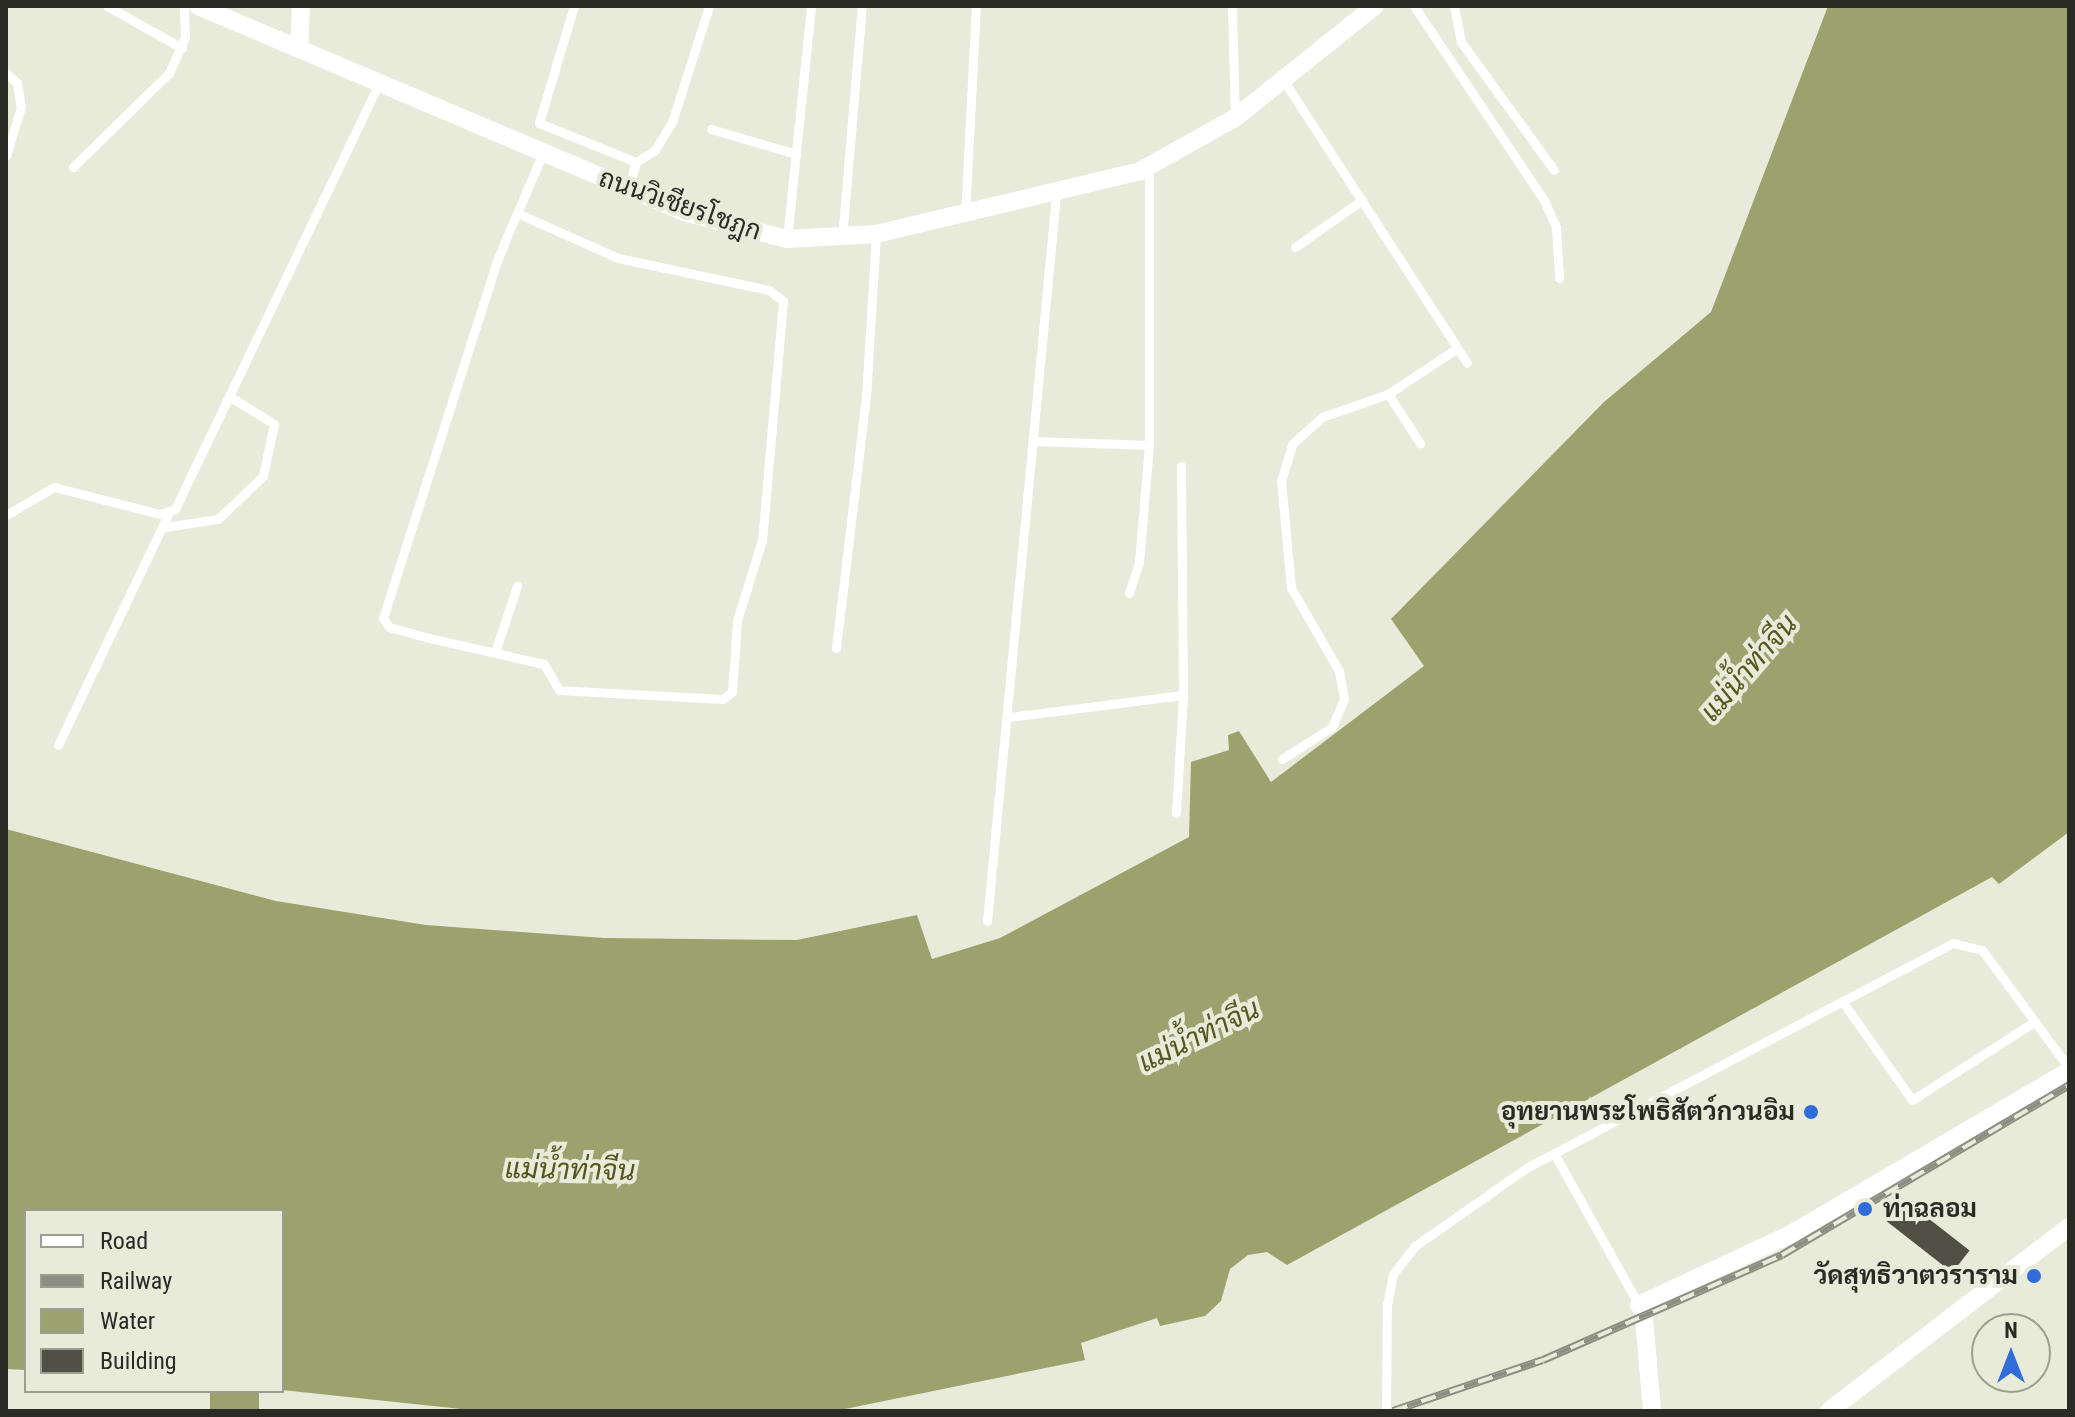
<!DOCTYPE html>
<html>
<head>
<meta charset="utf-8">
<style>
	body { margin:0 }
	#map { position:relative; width:2075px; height:1417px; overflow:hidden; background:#e8ebda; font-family:"Roboto Condensed",Sarabun,sans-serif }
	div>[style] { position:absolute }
	.water>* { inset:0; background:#9ca26e; transform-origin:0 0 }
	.building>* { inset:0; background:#505144; transform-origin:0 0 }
	.service>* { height:9px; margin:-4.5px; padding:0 4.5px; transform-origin:4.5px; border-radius:4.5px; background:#fff }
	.minor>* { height:18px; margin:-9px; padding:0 9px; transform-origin:9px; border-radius:9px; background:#fff }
	.rail>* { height:8px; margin-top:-4px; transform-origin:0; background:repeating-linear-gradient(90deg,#e8ebda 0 15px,#8c8e82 0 30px); box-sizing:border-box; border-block:2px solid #8c8e82 }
	.dots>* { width:22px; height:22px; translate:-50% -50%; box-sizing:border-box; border:4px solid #e8ebda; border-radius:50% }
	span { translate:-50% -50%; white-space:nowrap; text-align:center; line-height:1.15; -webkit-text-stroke:8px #e8ebda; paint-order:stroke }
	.street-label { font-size:26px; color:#2a2b25 }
	.poi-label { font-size:26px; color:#2a2b25; font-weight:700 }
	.right { translate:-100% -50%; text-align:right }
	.left { translate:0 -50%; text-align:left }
	.water-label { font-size:28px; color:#54581d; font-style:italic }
	.frame { position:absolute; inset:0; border:8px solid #2a2b25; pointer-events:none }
	.legend { position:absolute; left:24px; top:1209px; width:260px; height:184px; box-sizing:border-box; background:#e8ebda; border:2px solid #9c9e92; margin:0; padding:10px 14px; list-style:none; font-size:24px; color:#2a2b25 }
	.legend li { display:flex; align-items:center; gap:16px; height:40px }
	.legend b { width:40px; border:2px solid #9c9e92 }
	.north { position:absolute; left:1971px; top:1313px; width:80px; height:80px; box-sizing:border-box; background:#e8ebda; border:2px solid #9c9e92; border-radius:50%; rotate:0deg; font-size:22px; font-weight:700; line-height:32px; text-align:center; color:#2a2b25 }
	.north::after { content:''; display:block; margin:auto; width:28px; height:36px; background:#306cda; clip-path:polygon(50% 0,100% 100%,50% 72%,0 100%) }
</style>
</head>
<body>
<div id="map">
	<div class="water">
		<div style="clip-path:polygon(1828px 6px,2069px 6px,2069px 832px,1999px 884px,1992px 877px,1287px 1265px,1267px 1252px,1248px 1255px,1230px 1269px,1221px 1301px,1205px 1316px,1160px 1326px,1157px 1318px,1081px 1343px,1085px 1360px,835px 1411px,480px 1411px,282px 1390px,282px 1211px,26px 1211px,26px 1370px,6px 1369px,6px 829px,276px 901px,426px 925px,604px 938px,797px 940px,917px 915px,932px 959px,1000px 938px,1189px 837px,1191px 762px,1229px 750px,1228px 735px,1239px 731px,1271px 782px,1424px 666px,1391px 619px,1604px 402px,1711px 312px)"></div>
		<div style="left:210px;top:1391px;width:49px;height:19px"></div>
	</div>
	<div class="building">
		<div style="left:1901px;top:1197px;width:87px;height:28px;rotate:38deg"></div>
	</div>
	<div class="service">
		<div style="left:107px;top:6px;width:86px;rotate:29.2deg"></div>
		<div style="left:574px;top:6px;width:122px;rotate:106.7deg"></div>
		<div style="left:539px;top:123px;width:105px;rotate:21.9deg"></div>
		<div style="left:636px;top:162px;width:28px;rotate:107deg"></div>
		<div style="left:1232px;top:6px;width:112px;rotate:88.5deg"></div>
		<div style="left:1414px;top:6px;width:234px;rotate:56.2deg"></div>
		<div style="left:1544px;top:200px;width:30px;rotate:66deg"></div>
		<div style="left:1556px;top:227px;width:51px;rotate:86.6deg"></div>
		<div style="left:1454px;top:6px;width:37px;rotate:79deg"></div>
		<div style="left:1461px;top:42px;width:158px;rotate:54deg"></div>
		<div style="left:6px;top:73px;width:15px;rotate:42deg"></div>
		<div style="left:17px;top:83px;width:24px;rotate:81deg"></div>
		<div style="left:21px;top:107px;width:51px;rotate:107deg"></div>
		<div style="left:1284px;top:81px;width:336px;rotate:57deg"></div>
		<div style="left:711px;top:129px;width:89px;rotate:16.4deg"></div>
		<div style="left:636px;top:162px;width:22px;rotate:-32deg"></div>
		<div style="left:655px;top:150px;width:33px;rotate:-59deg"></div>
		<div style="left:672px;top:122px;width:122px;rotate:-72.3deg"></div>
		<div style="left:73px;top:167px;width:134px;rotate:-44.4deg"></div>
		<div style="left:169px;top:73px;width:39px;rotate:-66deg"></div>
		<div style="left:185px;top:37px;width:31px;rotate:-92deg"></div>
		<div style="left:517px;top:213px;width:111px;rotate:24deg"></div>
		<div style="left:618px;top:258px;width:154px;rotate:12deg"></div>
		<div style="left:769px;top:290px;width:18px;rotate:38deg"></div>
		<div style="left:783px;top:301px;width:240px;rotate:95deg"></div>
		<div style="left:762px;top:540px;width:85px;rotate:107.2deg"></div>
		<div style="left:737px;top:621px;width:71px;rotate:94deg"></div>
		<div style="left:732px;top:692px;width:11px;rotate:142deg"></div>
		<div style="left:723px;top:699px;width:164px;rotate:-176.9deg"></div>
		<div style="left:559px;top:690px;width:30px;rotate:-120deg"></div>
		<div style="left:544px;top:664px;width:114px;rotate:-167.3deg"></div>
		<div style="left:433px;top:639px;width:46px;rotate:-164.7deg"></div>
		<div style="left:389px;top:627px;width:11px;rotate:-124deg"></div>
		<div style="left:383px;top:618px;width:369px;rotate:-72.3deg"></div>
		<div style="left:495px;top:266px;width:27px;rotate:-68deg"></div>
		<div style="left:505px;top:241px;width:94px;rotate:-66.7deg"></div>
		<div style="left:965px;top:215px;width:209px;rotate:-87deg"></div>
		<div style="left:842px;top:238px;width:233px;rotate:-85.1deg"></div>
		<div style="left:787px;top:239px;width:234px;rotate:-84.1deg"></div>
		<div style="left:1295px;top:247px;width:82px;rotate:-35deg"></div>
		<div style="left:1388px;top:394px;width:59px;rotate:56.9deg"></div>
		<div style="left:1036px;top:441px;width:113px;rotate:2deg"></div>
		<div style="left:1149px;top:445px;width:278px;rotate:-90deg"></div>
		<div style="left:6px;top:515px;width:56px;rotate:-30.3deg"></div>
		<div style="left:54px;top:487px;width:109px;rotate:14.3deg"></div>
		<div style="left:160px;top:514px;width:16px;rotate:-18deg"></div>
		<div style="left:175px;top:509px;width:470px;rotate:-64.4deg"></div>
		<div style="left:165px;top:527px;width:54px;rotate:-8.6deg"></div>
		<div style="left:218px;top:519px;width:62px;rotate:-43.7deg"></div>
		<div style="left:263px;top:476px;width:53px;rotate:-78.1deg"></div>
		<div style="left:274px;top:424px;width:49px;rotate:-148.2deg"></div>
		<div style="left:1129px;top:593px;width:33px;rotate:-72deg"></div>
		<div style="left:1139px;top:562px;width:117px;rotate:-85.1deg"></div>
		<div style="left:836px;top:648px;width:253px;rotate:-83.2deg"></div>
		<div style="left:866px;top:397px;width:163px;rotate:-86.5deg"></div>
		<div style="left:495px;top:652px;width:70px;rotate:-71.6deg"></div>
		<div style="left:1009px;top:717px;width:175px;rotate:-7.2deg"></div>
		<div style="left:1183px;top:695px;width:229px;rotate:-90.5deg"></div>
		<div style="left:58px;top:745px;width:256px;rotate:-64.5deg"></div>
		<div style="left:1282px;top:759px;width:59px;rotate:-32.6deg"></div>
		<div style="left:1332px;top:727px;width:30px;rotate:-67deg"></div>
		<div style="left:1344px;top:699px;width:28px;rotate:-100deg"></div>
		<div style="left:1339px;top:671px;width:96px;rotate:-120deg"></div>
		<div style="left:1291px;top:588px;width:107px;rotate:-95.3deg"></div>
		<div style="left:1281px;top:481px;width:39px;rotate:-73deg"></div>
		<div style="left:1292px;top:444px;width:40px;rotate:-42deg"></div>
		<div style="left:1322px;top:417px;width:70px;rotate:-19.2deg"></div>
		<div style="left:1388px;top:394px;width:82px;rotate:-33.5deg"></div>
		<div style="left:1176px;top:813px;width:118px;rotate:-86.6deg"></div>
		<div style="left:987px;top:921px;width:729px;rotate:-84.57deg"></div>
		<div style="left:1842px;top:1001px;width:121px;rotate:54.7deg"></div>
		<div style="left:1912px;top:1100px;width:145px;rotate:-32.6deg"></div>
		<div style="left:1555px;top:1155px;width:172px;rotate:60.8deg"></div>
		<div style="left:1386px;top:1411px;width:106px;rotate:-89.5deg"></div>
		<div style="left:1387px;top:1305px;width:32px;rotate:-79deg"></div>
		<div style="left:1393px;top:1274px;width:36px;rotate:-52deg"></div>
		<div style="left:1415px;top:1246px;width:138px;rotate:-35deg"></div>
		<div style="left:1528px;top:1167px;width:480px;rotate:-27.8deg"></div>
		<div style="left:1953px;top:943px;width:30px;rotate:14deg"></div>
		<div style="left:1982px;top:950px;width:147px;rotate:53.6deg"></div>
	</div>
	<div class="minor">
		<div style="left:198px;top:6px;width:528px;rotate:22.97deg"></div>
		<div style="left:684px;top:212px;width:106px;rotate:14.7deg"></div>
		<div style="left:787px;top:239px;width:89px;rotate:-3.2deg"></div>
		<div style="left:876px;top:234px;width:271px;rotate:-13.4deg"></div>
		<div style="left:1140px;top:171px;width:109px;rotate:-29.2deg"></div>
		<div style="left:1235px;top:118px;width:179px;rotate:-38.7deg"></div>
		<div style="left:299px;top:49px;width:43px;rotate:-87.3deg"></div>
		<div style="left:1639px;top:1305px;width:168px;rotate:-25deg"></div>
		<div style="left:1791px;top:1234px;width:322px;rotate:-30.4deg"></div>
		<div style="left:1644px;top:1318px;width:93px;rotate:85.1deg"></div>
		<div style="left:1829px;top:1411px;width:302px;rotate:-37.5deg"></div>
	</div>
	<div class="rail">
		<div style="left:1393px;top:1411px;width:158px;rotate:-18.8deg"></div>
		<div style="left:1543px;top:1360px;width:261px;rotate:-23.7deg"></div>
		<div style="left:1782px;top:1255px;width:334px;rotate:-30.6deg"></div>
	</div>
	<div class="dots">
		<div style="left:1811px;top:1112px;background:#306cda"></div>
		<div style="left:1865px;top:1209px;background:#306cda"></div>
		<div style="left:2034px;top:1276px;background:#306cda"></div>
	</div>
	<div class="street-label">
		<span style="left:680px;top:205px;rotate:19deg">ถนนวิเชียรโชฎก</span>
	</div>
	<div class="poi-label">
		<span class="right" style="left:1795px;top:1112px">อุทยานพระโพธิสัตว์กวนอิม</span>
		<span class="left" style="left:1883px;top:1209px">ท่าฉลอม</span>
		<span class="right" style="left:2018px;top:1276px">วัดสุทธิวาตวราราม</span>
	</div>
	<div class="water-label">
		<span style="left:1749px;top:668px;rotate:-49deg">แม่น้ำท่าจีน</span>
		<span style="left:1199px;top:1036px;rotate:-26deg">แม่น้ำท่าจีน</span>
		<span style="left:570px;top:1170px;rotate:1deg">แม่น้ำท่าจีน</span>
	</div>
	<div class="frame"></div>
	<ul class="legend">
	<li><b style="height:10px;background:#fff"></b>Road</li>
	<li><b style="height:10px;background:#8c8e82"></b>Railway</li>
	<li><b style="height:22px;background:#9ca26e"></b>Water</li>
	<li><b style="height:22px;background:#505144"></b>Building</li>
	</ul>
	<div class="north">N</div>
</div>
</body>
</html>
